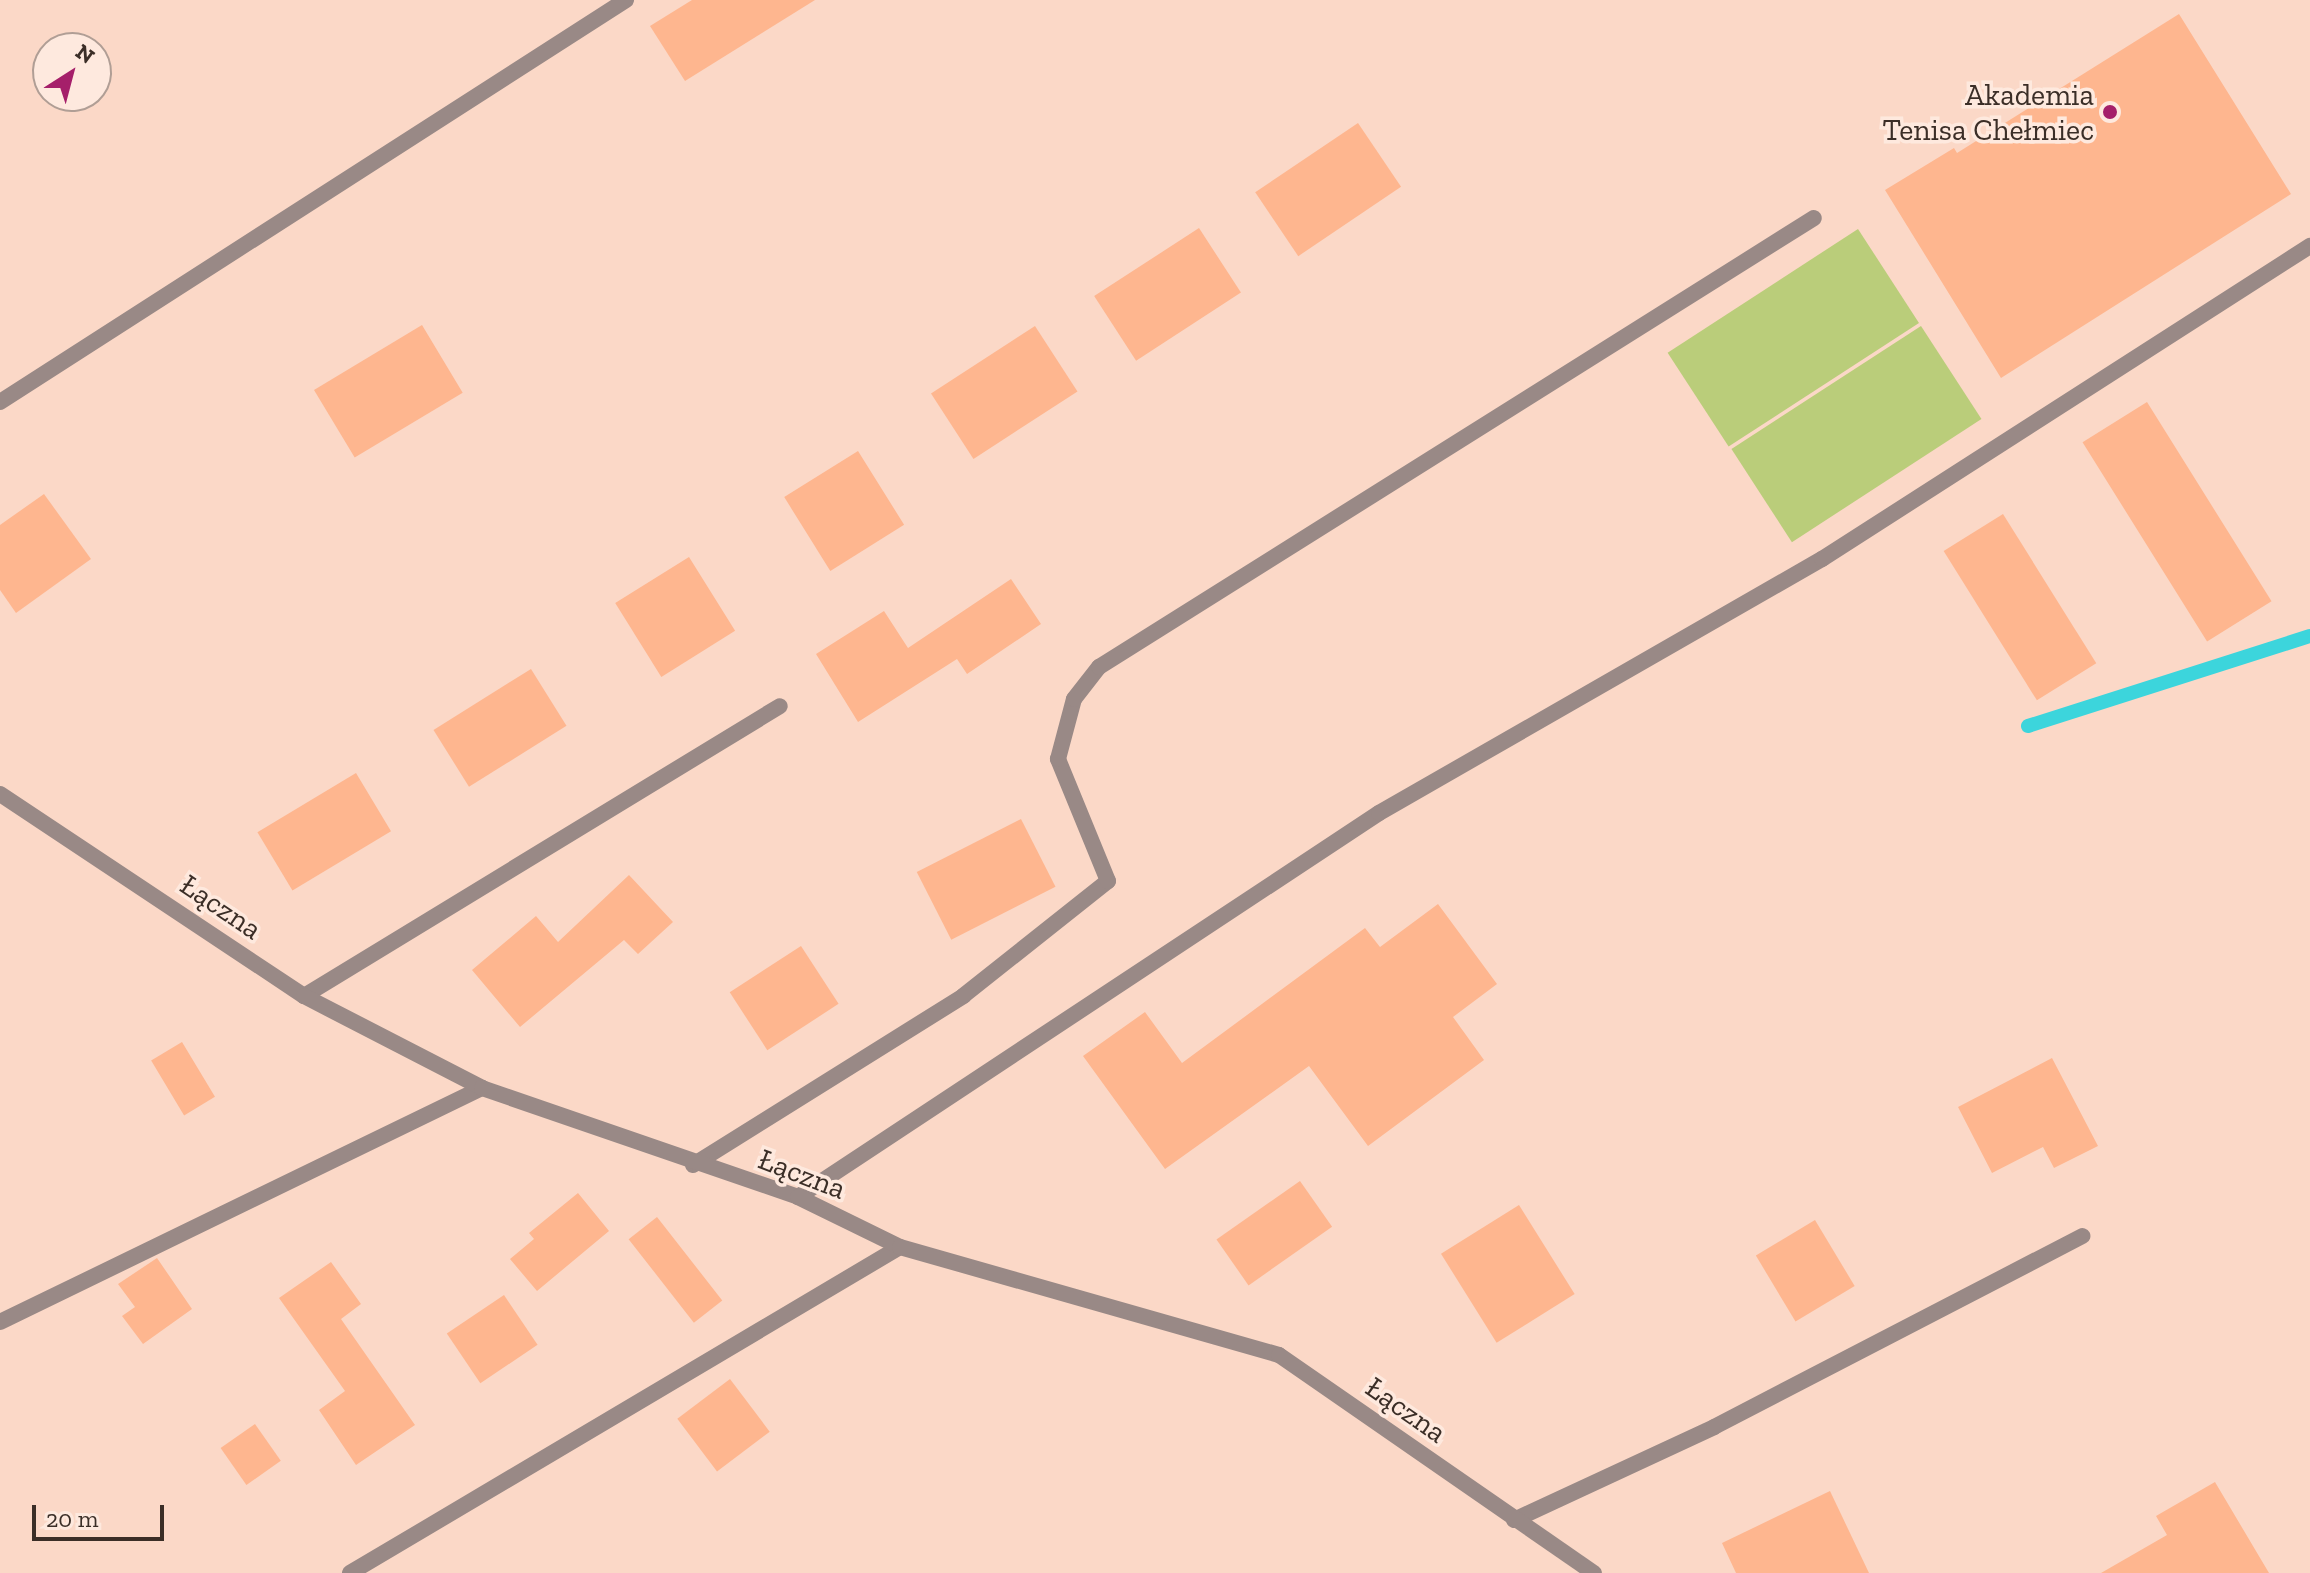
<!DOCTYPE html>
<html>
<head>
<meta charset="utf-8">
<style>
	body { margin:0 }
	#map { position:relative; width:2310px; height:1573px; overflow:hidden; background:#fbd8c7; font-family:"Zilla Slab",serif }
	div>[style] { position:absolute }
	.green>* { inset:0; background:#bacd7a; transform-origin:0 0 }
	.stream>* { height:14px; margin:-7px; padding:0 7px; transform-origin:7px; border-radius:7px; background:#3cd5dc }
	.building>* { inset:0; background:#feb68f; transform-origin:0 0 }
	.service>* { height:16px; margin:-8px; padding:0 8px; transform-origin:8px; border-radius:8px; background:#998986 }
	.minor>* { height:16px; margin:-8px; padding:0 8px; transform-origin:8px; border-radius:8px; background:#998986 }
	.dots>* { width:22px; height:22px; translate:-50% -50%; box-sizing:border-box; border:4px solid #fee9de; border-radius:50% }
	span { translate:-50% -50%; white-space:nowrap; text-align:center; line-height:1.15; -webkit-text-stroke:7px #fee9de; paint-order:stroke }
	.poi-label { font-size:30px; color:#3b2e27 }
	.right { translate:-100% -50%; text-align:right }
	.street-label { font-size:30px; color:#3b2e27 }
	.north { position:absolute; left:32px; top:32px; width:80px; height:80px; box-sizing:border-box; background:#fee9de; border:2px solid #b09e95; border-radius:50%; rotate:36deg; font-size:22px; font-weight:700; line-height:32px; text-align:center; color:#3b2e27 }
	.north::after { content:''; display:block; margin:auto; width:28px; height:36px; background:#a51f6a; clip-path:polygon(50% 0,100% 100%,50% 72%,0 100%) }
	.scale { position:absolute; left:32px; top:1505px; width:132px; height:36px; box-sizing:border-box; border:4px solid #3b2e27; border-top:0; padding-left:10px; font-size:24px; line-height:28px; white-space:nowrap; color:#3b2e27; -webkit-text-stroke:6px #fee9de; paint-order:stroke }
</style>
</head>
<body>
<div id="map">
	<div class="green">
		<div style="left:1858px;top:229px;width:112px;height:227px;rotate:57deg"></div>
		<div style="left:1921px;top:326px;width:111px;height:226px;rotate:57deg"></div>
	</div>
	<div class="stream">
		<div style="left:2028px;top:726px;width:296px;rotate:-17.7deg"></div>
	</div>
	<div class="building">
		<div style="clip-path:polygon(692px 0,815px 0,685px 81px,650px 26px)"></div>
		<div style="clip-path:polygon(2179px 14px,2291px 194px,2001px 378px,1885px 190px,1954px 148px,1957px 153px)"></div>
		<div style="left:1358px;top:123px;width:77px;height:124px;rotate:56deg"></div>
		<div style="left:1199px;top:228px;width:77px;height:125px;rotate:57deg"></div>
		<div style="left:422px;top:325px;width:79px;height:126px;rotate:59deg"></div>
		<div style="left:1035px;top:326px;width:78px;height:124px;rotate:57deg"></div>
		<div style="left:2147px;top:402px;width:235px;height:76px;rotate:58deg"></div>
		<div style="left:858px;top:451px;width:87px;height:87px;rotate:58deg"></div>
		<div style="clip-path:polygon(44px 494px,91px 559px,16px 613px,0 590px,0 525px)"></div>
		<div style="left:2003px;top:514px;width:176px;height:70px;rotate:58deg"></div>
		<div style="left:689px;top:557px;width:87px;height:87px;rotate:58deg"></div>
		<div style="clip-path:polygon(1011px 579px,1041px 624px,967px 674px,957px 659px,858px 722px,816px 654px,884px 611px,908px 648px)"></div>
		<div style="left:531px;top:669px;width:67px;height:115px;rotate:58deg"></div>
		<div style="left:356px;top:773px;width:68px;height:115px;rotate:59deg"></div>
		<div style="left:1021px;top:819px;width:76px;height:117px;rotate:63deg"></div>
		<div style="clip-path:polygon(629px 875px,673px 922px,638px 954px,624px 940px,520px 1027px,472px 970px,536px 916px,558px 942px)"></div>
		<div style="clip-path:polygon(1438px 904px,1497px 984px,1453px 1017px,1484px 1060px,1368px 1146px,1309px 1066px,1165px 1169px,1083px 1056px,1145px 1012px,1182px 1063px,1365px 928px,1380px 947px)"></div>
		<div style="left:801px;top:946px;width:69px;height:85px;rotate:57deg"></div>
		<div style="left:182px;top:1042px;width:64px;height:36px;rotate:59deg"></div>
		<div style="clip-path:polygon(2052px 1058px,2098px 1146px,2054px 1168px,2043px 1147px,1992px 1173px,1958px 1107px)"></div>
		<div style="left:1300px;top:1181px;width:56px;height:102px;rotate:55deg"></div>
		<div style="clip-path:polygon(578px 1193px,609px 1231px,537px 1291px,510px 1259px,534px 1239px,529px 1233px)"></div>
		<div style="left:1519px;top:1205px;width:105px;height:92px;rotate:58deg"></div>
		<div style="left:657px;top:1217px;width:106px;height:36px;rotate:52deg"></div>
		<div style="left:1815px;top:1220px;width:77px;height:69px;rotate:59deg"></div>
		<div style="clip-path:polygon(157px 1258px,192px 1309px,143px 1344px,122px 1316px,135px 1307px,118px 1284px)"></div>
		<div style="clip-path:polygon(331px 1262px,361px 1304px,341px 1319px,415px 1425px,356px 1465px,319px 1410px,345px 1391px,279px 1298px)"></div>
		<div style="left:504px;top:1295px;width:60px;height:69px;rotate:56deg"></div>
		<div style="left:730px;top:1379px;width:66px;height:66px;rotate:53deg"></div>
		<div style="left:255px;top:1424px;width:45px;height:42px;rotate:55deg"></div>
		<div style="clip-path:polygon(2215px 1482px,2269px 1573px,2101px 1573px,2167px 1535px,2156px 1516px)"></div>
		<div style="clip-path:polygon(1830px 1491px,1869px 1573px,1736px 1573px,1722px 1543px)"></div>
	</div>
	<div class="service">
		<div style="left:0;top:402px;width:744px;rotate:-32.71deg"></div>
		<div style="left:304px;top:996px;width:557px;rotate:-31.35deg"></div>
		<div style="left:693px;top:1165px;width:319px;rotate:-32deg"></div>
		<div style="left:963px;top:996px;width:185px;rotate:-38.4deg"></div>
		<div style="left:1108px;top:881px;width:132px;rotate:-112.3deg"></div>
		<div style="left:1058px;top:759px;width:62px;rotate:-75.1deg"></div>
		<div style="left:1074px;top:699px;width:41px;rotate:-52deg"></div>
		<div style="left:1099px;top:667px;width:844px;rotate:-32.13deg"></div>
		<div style="left:798px;top:1197px;width:696px;rotate:-33.46deg"></div>
		<div style="left:1379px;top:813px;width:511px;rotate:-29.83deg"></div>
		<div style="left:1822px;top:559px;width:580px;rotate:-32.68deg"></div>
		<div style="left:0;top:1322px;width:536px;rotate:-25.9deg"></div>
		<div style="left:1514px;top:1520px;width:221px;rotate:-24.9deg"></div>
		<div style="left:1714px;top:1427px;width:415px;rotate:-27.4deg"></div>
		<div style="left:350px;top:1573px;width:639px;rotate:-30.66deg"></div>
	</div>
	<div class="minor">
		<div style="left:0;top:794px;width:365px;rotate:33.6deg"></div>
		<div style="left:304px;top:996px;width:200px;rotate:27.3deg"></div>
		<div style="left:482px;top:1088px;width:334px;rotate:19deg"></div>
		<div style="left:798px;top:1197px;width:114px;rotate:26.1deg"></div>
		<div style="left:900px;top:1247px;width:394px;rotate:15.9deg"></div>
		<div style="left:1279px;top:1355px;width:383px;rotate:34.7deg"></div>
	</div>
	<div class="dots">
		<div style="left:2110px;top:112px;background:#a51f6a"></div>
	</div>
	<div class="poi-label">
		<span class="right" style="left:2094px;top:112px">Akademia<br>Tenisa Chełmiec</span>
	</div>
	<div class="street-label">
		<span style="left:221px;top:907px;rotate:34deg">Łączna</span>
		<span style="left:802px;top:1174px;rotate:21deg">Łączna</span>
		<span style="left:1406px;top:1410px;rotate:35deg">Łączna</span>
	</div>
	<div class="north">N</div>
	<div class="scale">20 m</div>
</div>
</body>
</html>
